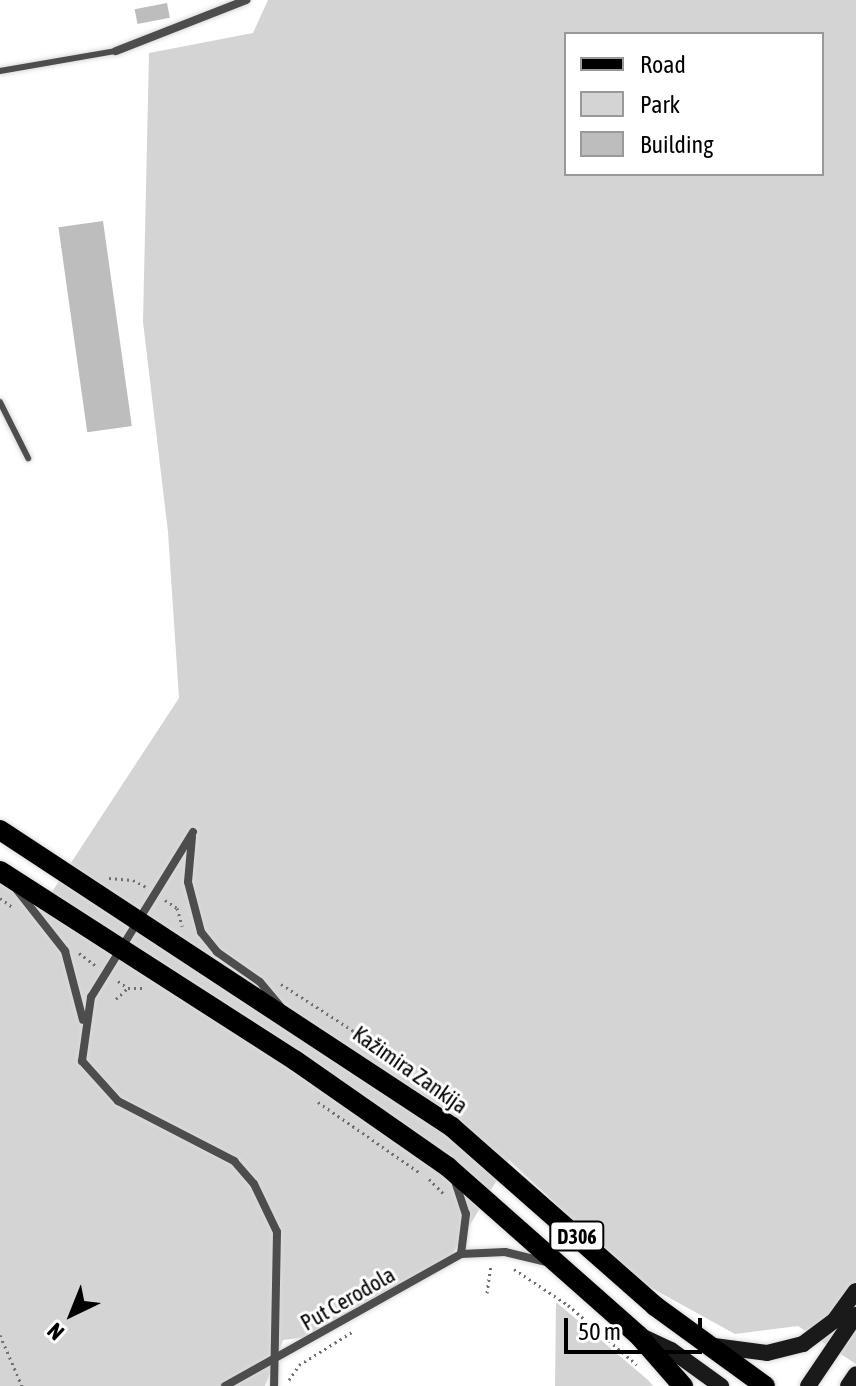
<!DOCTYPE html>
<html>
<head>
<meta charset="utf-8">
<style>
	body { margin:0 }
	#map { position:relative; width:856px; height:1386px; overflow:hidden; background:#fff; font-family:"Asap Condensed",sans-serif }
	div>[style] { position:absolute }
	.green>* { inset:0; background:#d4d4d4 }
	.building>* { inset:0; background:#bdbdbd; transform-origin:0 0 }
	.path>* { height:3px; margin-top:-1.5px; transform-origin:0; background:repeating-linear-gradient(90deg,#6f6f6f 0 2px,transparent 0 6px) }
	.roads { filter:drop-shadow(0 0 2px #dbdbdb) drop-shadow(0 0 2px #dbdbdb) }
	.lane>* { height:6px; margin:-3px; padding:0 3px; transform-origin:3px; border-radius:3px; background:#4d4d4d }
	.street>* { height:8px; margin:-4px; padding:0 4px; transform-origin:4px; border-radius:4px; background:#4d4d4d }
	.secondary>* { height:16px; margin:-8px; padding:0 8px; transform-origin:8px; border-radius:8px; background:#1a1a1a }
	.primary>* { height:20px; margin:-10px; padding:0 10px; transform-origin:10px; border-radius:10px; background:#000 }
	span { translate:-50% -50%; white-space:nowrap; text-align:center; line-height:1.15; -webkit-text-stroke:6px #fff; paint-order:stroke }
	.shield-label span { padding:2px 6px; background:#fff; border:2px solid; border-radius:6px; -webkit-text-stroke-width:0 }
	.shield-label { font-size:20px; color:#000; font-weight:700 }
	.street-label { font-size:22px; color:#000 }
	.legend { position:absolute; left:564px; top:32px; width:260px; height:144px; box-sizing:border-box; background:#fff; border:2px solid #999; margin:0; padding:10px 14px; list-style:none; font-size:24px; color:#000 }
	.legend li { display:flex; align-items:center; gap:16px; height:40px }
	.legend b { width:40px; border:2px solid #999 }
	.north { position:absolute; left:32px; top:1274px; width:80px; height:80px; -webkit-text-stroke:6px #fff; paint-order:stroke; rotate:223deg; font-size:22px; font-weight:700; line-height:32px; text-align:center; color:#000 }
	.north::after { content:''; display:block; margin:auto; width:28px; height:36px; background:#000; clip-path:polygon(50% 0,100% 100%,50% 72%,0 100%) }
	.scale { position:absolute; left:564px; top:1318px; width:138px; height:36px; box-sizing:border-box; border:4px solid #000; border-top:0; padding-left:10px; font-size:24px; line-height:28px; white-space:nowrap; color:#000; -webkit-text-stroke:6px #fff; paint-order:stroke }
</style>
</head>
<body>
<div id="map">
	<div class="green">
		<div style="clip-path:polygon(evenodd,268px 0,856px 0,856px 1364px,798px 1326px,735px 1334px,637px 1280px,509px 1160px,447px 1263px,323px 1335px,283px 1340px,265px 1386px,0 1386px,0 871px,46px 901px,179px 698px,168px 532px,143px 322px,149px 53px,253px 33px,268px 0,566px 34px,822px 34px,822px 174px,566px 174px,566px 34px)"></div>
		<div style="clip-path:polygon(556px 1302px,648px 1380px,653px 1386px,555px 1386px)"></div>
	</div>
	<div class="building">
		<div style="left:167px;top:3px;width:15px;height:33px;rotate:79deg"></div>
		<div style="left:103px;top:221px;width:207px;height:45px;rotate:82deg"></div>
	</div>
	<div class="path">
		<div style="left:109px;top:878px;width:24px;rotate:5deg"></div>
		<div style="left:133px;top:880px;width:15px;rotate:28deg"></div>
		<div style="left:0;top:898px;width:14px;rotate:36deg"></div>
		<div style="left:165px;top:900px;width:14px;rotate:34deg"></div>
		<div style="left:177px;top:908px;width:19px;rotate:74deg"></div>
		<div style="left:79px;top:953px;width:20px;rotate:37deg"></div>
		<div style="left:118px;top:981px;width:12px;rotate:35deg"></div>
		<div style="left:281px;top:984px;width:85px;rotate:32.9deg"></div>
		<div style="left:352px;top:1030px;width:43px;rotate:40.3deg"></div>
		<div style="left:116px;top:999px;width:16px;rotate:-43deg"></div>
		<div style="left:128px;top:988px;width:18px"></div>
		<div style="left:318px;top:1102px;width:124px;rotate:34.8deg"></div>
		<div style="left:429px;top:1179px;width:21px;rotate:45deg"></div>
		<div style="left:514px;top:1269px;width:65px;rotate:33.7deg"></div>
		<div style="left:568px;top:1305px;width:91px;rotate:41deg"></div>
		<div style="left:487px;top:1293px;width:28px;rotate:-82deg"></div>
		<div style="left:0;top:1335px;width:56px;rotate:66.7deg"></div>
		<div style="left:289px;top:1380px;width:18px;rotate:-56deg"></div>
		<div style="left:299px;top:1365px;width:62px;rotate:-31.9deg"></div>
	</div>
	<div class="roads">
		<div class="lane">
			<div style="left:0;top:71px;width:118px;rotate:-9.8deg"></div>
			<div style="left:0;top:402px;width:63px;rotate:63.4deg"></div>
		</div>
		<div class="street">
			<div style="left:116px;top:51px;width:140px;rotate:-21.4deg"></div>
			<div style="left:193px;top:832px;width:194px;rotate:121.7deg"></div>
			<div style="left:91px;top:997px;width:65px;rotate:98deg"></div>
			<div style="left:82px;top:1061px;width:54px;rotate:48deg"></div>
			<div style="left:118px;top:1101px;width:131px;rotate:27.3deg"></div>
			<div style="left:234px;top:1161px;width:30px;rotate:49deg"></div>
			<div style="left:254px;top:1184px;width:53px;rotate:64.4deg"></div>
			<div style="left:277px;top:1232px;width:154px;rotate:91.1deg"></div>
			<div style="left:192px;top:837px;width:45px;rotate:95.1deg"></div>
			<div style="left:188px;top:882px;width:52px;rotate:75.4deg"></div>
			<div style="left:201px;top:932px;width:26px;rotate:51deg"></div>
			<div style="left:217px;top:952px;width:52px;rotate:34.9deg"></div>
			<div style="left:260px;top:982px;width:31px;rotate:50deg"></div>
			<div style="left:17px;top:890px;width:78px;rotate:51.8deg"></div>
			<div style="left:65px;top:951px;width:71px;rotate:75.4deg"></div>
			<div style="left:455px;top:1181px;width:35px;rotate:72deg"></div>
			<div style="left:466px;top:1214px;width:40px;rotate:97.1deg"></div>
			<div style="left:461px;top:1254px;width:44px;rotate:-2.6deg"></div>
			<div style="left:505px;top:1252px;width:42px;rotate:13.7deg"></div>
			<div style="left:225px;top:1386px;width:270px;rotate:-29.2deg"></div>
		</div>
		<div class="secondary">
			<div style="left:641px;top:1336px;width:33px;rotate:25deg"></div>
			<div style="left:671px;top:1350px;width:62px;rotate:35.8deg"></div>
			<div style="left:714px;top:1346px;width:53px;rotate:7.5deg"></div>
			<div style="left:767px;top:1353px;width:37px;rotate:-14deg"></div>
			<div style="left:803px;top:1344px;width:39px;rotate:-37deg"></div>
			<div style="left:834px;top:1321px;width:37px;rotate:-54deg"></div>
			<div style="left:808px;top:1386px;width:86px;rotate:-55.9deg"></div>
			<div style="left:848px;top:1386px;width:14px;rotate:-56deg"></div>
		</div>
		<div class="primary">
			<div style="left:0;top:830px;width:541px;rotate:33.31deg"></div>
			<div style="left:452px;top:1127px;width:271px;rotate:41.4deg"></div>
			<div style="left:655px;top:1306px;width:136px;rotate:36deg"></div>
			<div style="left:0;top:871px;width:352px;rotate:32.7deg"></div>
			<div style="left:296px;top:1061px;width:185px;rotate:34.9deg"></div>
			<div style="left:448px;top:1167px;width:255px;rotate:41.5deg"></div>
			<div style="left:639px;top:1336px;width:67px;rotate:48.7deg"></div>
		</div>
	</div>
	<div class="shield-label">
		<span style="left:577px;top:1236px">D306</span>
	</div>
	<div class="street-label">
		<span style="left:410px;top:1070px;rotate:35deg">Kažimira Zankija</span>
		<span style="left:348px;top:1299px;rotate:-30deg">Put Cerodola</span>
	</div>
	<ul class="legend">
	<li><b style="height:10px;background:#000"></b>Road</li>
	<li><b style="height:22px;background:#d4d4d4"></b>Park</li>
	<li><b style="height:22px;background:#bdbdbd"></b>Building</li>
	</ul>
	<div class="north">N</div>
	<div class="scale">50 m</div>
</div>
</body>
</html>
